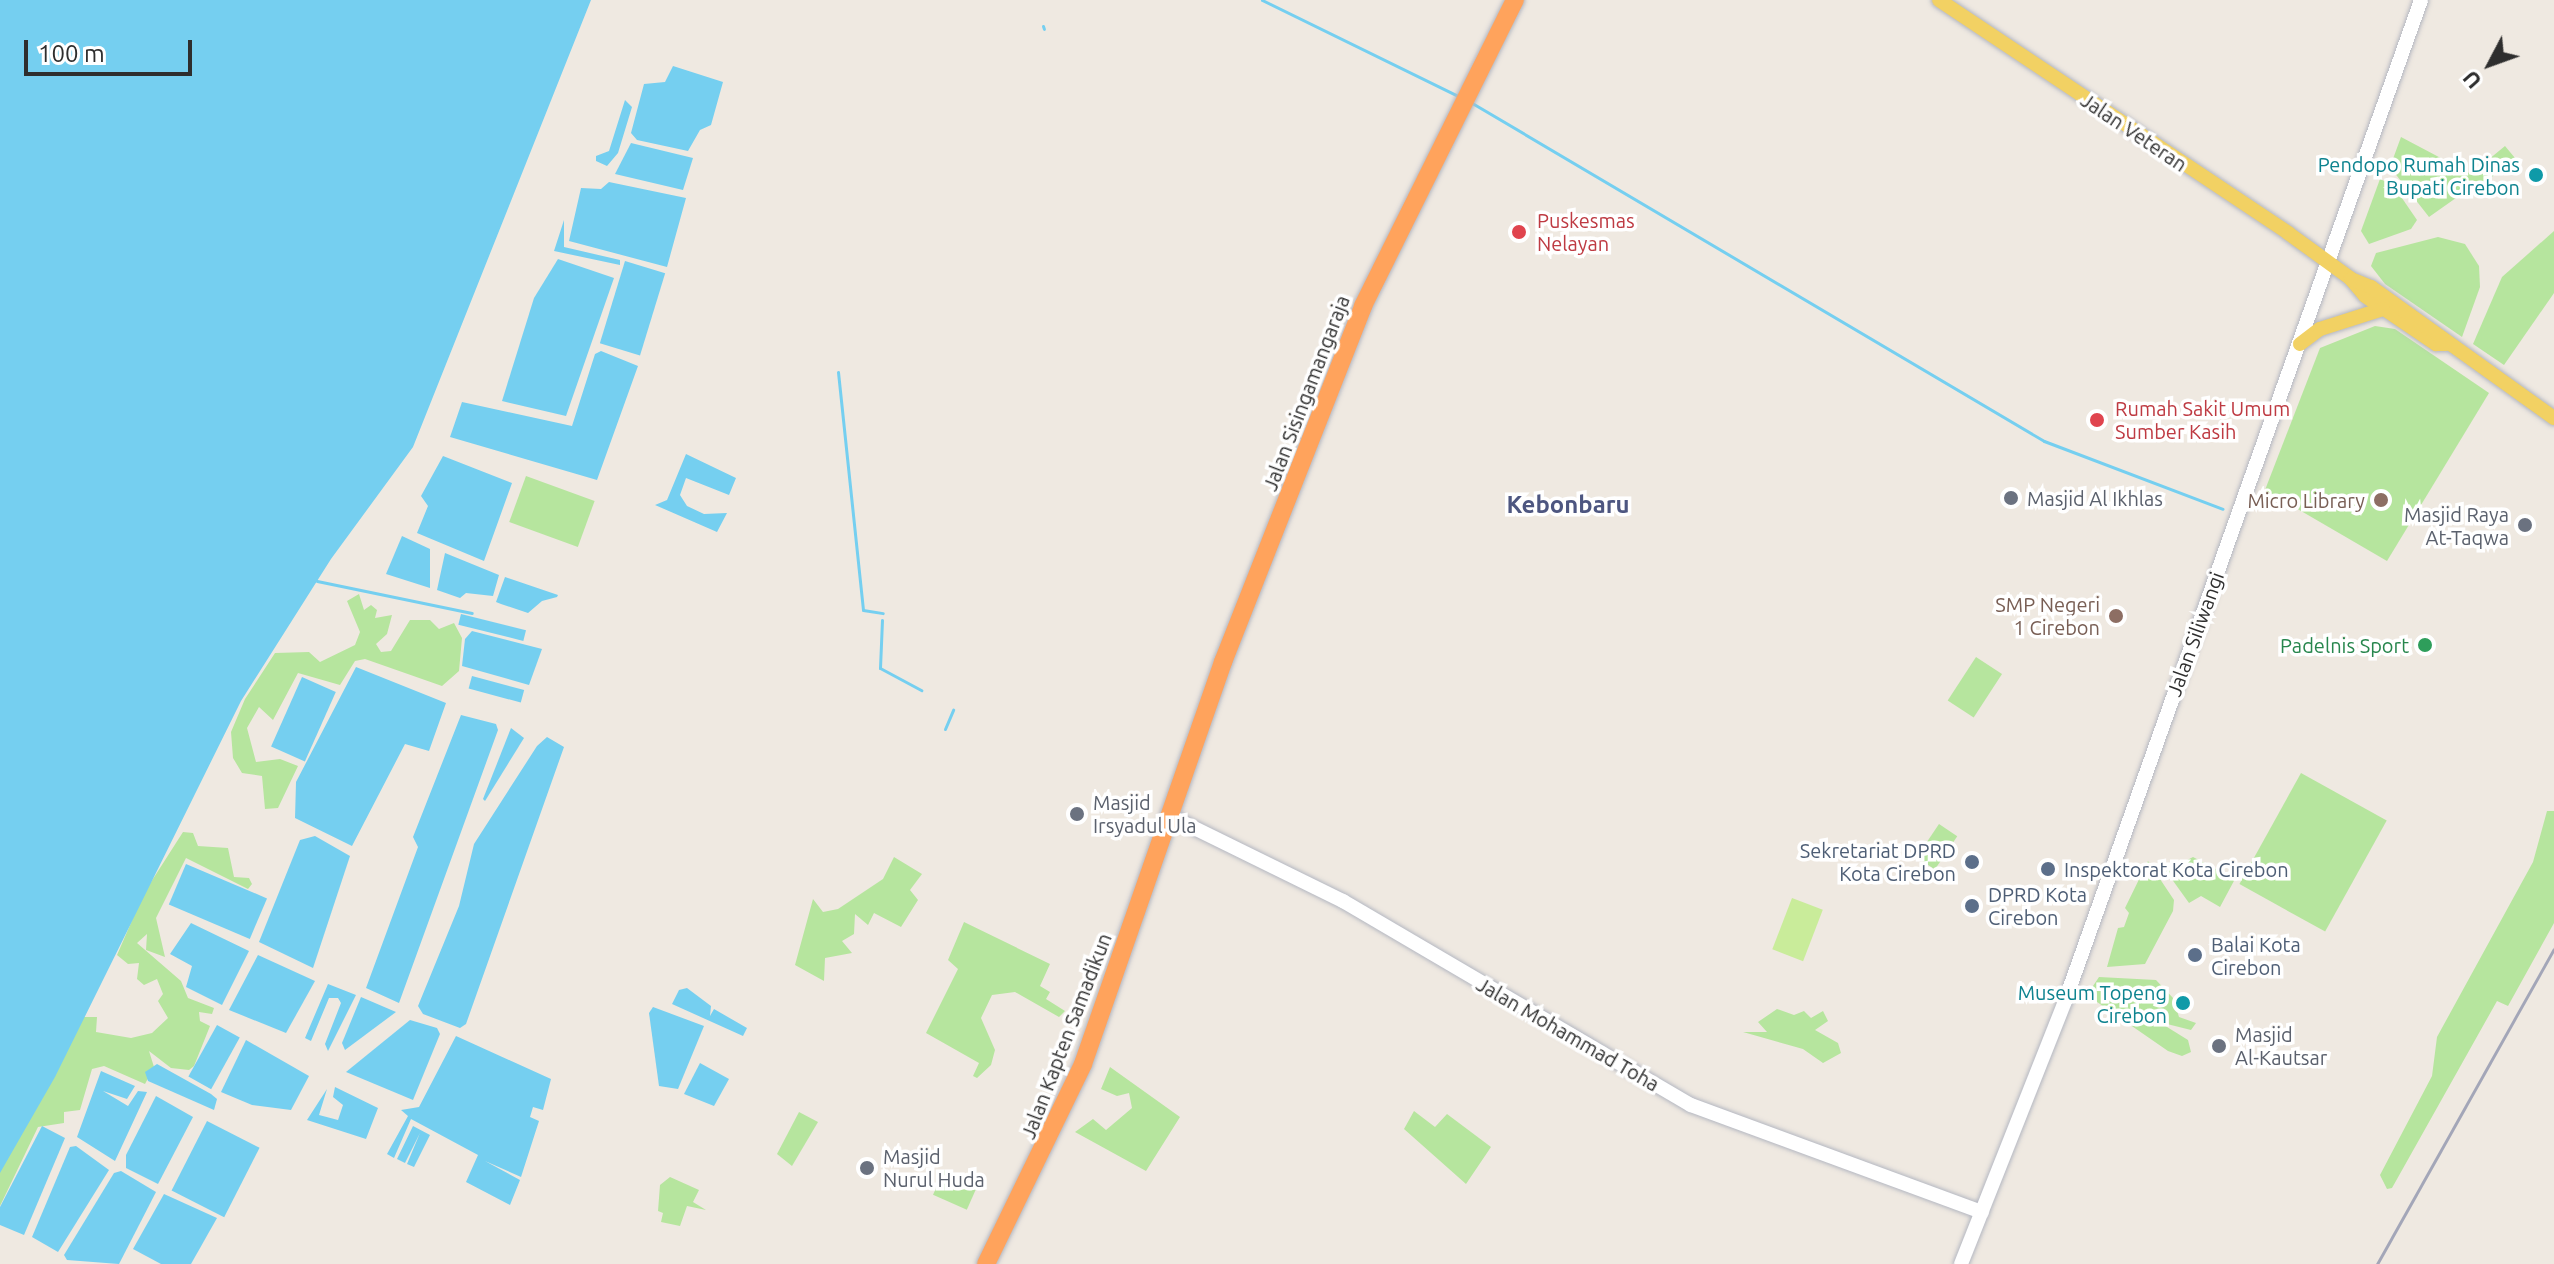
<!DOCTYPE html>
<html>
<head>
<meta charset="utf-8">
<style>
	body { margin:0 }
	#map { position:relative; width:2554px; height:1264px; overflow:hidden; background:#efe9e1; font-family:Ubuntu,sans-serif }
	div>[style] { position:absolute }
	.green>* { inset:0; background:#b6e59e; transform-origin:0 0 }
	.pitch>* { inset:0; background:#c9ec9a; transform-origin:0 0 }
	.water>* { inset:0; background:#75cff0; transform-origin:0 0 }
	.stream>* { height:3px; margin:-1.5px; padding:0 1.5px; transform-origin:1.5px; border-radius:1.5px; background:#75cff0 }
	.roads { filter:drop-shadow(0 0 2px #b4b7c1) drop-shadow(0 0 2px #b4b7c1) }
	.secondary>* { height:14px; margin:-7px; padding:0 7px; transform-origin:7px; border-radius:7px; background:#fff }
	.primary>* { height:14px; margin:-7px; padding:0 7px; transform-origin:7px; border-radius:7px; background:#f2d163 }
	.highway>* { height:18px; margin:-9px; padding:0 9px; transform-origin:9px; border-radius:9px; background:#ffa35c }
	.rail>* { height:3px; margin:-1.5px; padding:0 1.5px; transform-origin:1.5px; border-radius:1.5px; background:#a3a6b8 }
	.dots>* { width:22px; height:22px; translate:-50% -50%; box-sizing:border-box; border:4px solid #fff; border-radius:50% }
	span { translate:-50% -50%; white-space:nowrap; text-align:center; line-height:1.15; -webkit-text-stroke:7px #fff; paint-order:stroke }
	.street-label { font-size:20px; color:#2e2e2e }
	.culture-label { font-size:20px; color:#0d838f }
	.right { translate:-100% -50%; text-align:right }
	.health-label { font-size:20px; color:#be3a42 }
	.left { translate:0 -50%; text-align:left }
	.worship-label { font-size:20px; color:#5b616d }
	.education-label { font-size:20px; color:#785e54 }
	.leisure-label { font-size:20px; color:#27864d }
	.service-label { font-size:20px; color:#4e5e75 }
	.quarter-label { font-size:24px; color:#4d5680; font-weight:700 }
	.north { position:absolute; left:2450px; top:24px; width:80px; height:80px; -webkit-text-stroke:6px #fff; paint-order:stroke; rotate:229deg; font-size:22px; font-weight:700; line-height:32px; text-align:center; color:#2e2e2e }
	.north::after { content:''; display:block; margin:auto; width:28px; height:36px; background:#2e2e2e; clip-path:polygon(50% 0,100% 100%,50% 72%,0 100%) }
	.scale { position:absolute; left:24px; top:40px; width:168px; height:36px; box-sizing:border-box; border:4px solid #2e2e2e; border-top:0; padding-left:10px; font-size:24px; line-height:28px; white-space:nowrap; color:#2e2e2e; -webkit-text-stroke:6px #fff; paint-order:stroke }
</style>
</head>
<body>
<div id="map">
	<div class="green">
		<div style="clip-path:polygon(2401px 137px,2471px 174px,2505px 146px,2515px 158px,2467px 197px,2463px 193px,2429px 217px,2390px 167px)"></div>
		<div style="clip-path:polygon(2380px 179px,2393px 185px,2417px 220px,2411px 229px,2369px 244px,2361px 231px)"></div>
		<div style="clip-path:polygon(2554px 231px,2554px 293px,2504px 365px,2473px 344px,2502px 277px)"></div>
		<div style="clip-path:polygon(2438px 237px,2465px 244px,2479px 266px,2480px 287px,2462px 337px,2385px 284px,2371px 266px,2376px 253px)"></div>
		<div style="clip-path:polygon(2375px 326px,2395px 329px,2489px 393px,2387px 561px,2265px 490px,2320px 348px)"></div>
		<div style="left:526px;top:476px;width:73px;height:49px;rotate:20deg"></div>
		<div style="clip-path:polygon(359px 594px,364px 610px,371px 605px,377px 610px,375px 618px,392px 615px,387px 634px,376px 644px,381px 652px,391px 651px,410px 620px,430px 620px,439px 629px,454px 623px,462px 638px,459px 671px,442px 686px,365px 659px,355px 661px,340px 685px,298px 673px,273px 720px,259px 707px,247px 728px,256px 762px,280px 759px,298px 766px,278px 808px,265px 809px,262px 776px,242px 773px,233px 758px,231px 732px,245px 699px,275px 653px,309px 652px,320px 662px,355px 645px,360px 632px,347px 601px)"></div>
		<div style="left:1976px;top:657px;width:31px;height:52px;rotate:33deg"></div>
		<div style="left:2301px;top:773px;width:98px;height:127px;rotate:29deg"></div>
		<div style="clip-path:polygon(2547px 811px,2554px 811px,2554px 923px,2508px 1006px,2497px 1001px,2392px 1188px,2387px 1189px,2380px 1175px,2432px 1076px,2437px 1037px,2533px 862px)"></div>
		<div style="left:1939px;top:824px;width:22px;height:40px;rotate:34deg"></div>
		<div style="clip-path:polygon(183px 832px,193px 833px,198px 846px,228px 848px,234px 877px,249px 878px,252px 884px,248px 889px,186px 858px,156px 918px,165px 957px,146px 950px,147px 934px,137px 943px,181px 981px,188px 998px,214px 1008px,212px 1014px,199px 1012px,200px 1021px,210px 1026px,194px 1066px,189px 1070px,171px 1068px,149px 1051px,154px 1067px,145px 1084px,104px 1066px,92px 1069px,80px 1110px,64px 1112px,64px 1123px,38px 1127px,0 1206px,0 1166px,84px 1017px,97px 1017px,96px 1032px,131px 1038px,152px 1033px,168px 1018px,158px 1001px,163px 994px,157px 979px,144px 985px,137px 979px,139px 963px,128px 964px,117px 955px,144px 893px)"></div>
		<div style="clip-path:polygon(894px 857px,922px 874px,910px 890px,918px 900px,901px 927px,874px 913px,868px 925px,855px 914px,854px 934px,842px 941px,852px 953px,825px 958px,824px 981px,795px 965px,813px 899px,823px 912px,838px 909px,883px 879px)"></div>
		<div style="clip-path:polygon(2193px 857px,2235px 879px,2220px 907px,2201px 896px,2189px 903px,2166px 871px)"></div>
		<div style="clip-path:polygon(2148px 861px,2174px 900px,2173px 911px,2145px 964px,2107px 967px,2118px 928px,2124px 927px,2129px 913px,2125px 908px)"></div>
		<div style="clip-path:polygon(964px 922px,1050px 964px,1040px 986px,1050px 992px,1046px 999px,1065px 1011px,1059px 1017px,1015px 992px,992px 995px,981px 1018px,995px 1050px,991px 1065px,977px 1078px,973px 1076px,979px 1063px,926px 1033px,958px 969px,948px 960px)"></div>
		<div style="clip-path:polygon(2099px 977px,2156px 980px,2173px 998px,2179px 1017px,2196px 1023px,2191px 1030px,2159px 1022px,2188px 1040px,2191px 1052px,2182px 1056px,2168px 1051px,2087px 995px)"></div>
		<div style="clip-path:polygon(1777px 1009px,1794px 1015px,1804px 1011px,1811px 1018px,1823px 1011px,1828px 1021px,1815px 1030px,1838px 1043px,1841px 1053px,1823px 1063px,1803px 1049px,1743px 1032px,1767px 1032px,1758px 1022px)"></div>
		<div style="clip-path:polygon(1110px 1067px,1180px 1117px,1146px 1171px,1075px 1132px,1093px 1119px,1106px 1130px,1132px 1108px,1129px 1093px,1117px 1096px,1101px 1089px)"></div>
		<div style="clip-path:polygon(1414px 1111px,1435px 1127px,1447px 1114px,1491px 1147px,1466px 1184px,1404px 1129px)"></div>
		<div style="clip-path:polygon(799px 1112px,818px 1122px,792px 1166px,777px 1154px)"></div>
		<div style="left:944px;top:1170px;width:37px;height:27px;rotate:24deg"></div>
		<div style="clip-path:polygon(670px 1177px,699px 1190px,693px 1202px,706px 1210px,687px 1206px,680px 1226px,661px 1222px,663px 1213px,658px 1211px,660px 1185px)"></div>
	</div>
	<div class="pitch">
		<div style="left:1792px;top:898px;width:33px;height:55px;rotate:21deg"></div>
	</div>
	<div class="water">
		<div style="clip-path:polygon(0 0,591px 0,413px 447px,331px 559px,241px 701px,55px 1077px,0 1173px)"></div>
		<div style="clip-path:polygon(673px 66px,723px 82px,711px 125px,700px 130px,688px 151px,637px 140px,631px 133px,644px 84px,665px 82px)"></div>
		<div style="clip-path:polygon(625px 100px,632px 107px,618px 153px,607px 166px,596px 161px,596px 156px,609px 151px)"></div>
		<div style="clip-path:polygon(631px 143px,693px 158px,683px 190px,615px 174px)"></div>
		<div style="clip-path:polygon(609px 182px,686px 198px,667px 267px,569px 241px,581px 188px,601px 189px)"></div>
		<div style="clip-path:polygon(564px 220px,564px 247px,620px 260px,620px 265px,554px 251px)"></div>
		<div style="clip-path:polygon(558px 259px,614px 278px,566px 416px,502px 401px,534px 298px)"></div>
		<div style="left:625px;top:261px;width:42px;height:86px;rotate:17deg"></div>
		<div style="clip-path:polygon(601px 351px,638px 366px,597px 480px,450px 437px,462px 402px,572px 426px,595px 354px)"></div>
		<div style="clip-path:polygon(686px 454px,736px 478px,729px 495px,686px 478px,680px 495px,687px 506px,704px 514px,727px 513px,717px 532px,655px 505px,667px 500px)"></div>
		<div style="clip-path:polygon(443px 456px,512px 483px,484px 561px,417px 533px,428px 506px,421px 496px)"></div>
		<div style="clip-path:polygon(402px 536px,430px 549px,430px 588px,386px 574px)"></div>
		<div style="clip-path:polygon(445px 553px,499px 575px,493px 596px,466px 593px,460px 598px,437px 590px)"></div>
		<div style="clip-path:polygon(505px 577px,558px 595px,557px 597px,542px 601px,528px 613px,501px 604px,496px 602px)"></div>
		<div style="left:461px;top:614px;width:67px;height:11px;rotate:14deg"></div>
		<div style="clip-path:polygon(472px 631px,542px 649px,529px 685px,462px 666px,465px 639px)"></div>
		<div style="clip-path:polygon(356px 667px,446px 703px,429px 751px,405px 744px,352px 846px,295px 818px,296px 782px)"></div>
		<div style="left:472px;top:676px;width:54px;height:13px;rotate:15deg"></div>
		<div style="left:302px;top:677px;width:37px;height:76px;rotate:24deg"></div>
		<div style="clip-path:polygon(461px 715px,496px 724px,498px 730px,399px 1003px,366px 988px,418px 847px,413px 837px)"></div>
		<div style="clip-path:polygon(511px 728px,524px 738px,485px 801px,483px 799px)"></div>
		<div style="clip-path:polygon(547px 737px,564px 747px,466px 1024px,460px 1028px,423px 1014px,418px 1006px,459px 906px,474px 844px,537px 746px)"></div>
		<div style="clip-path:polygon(315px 836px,350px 856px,313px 968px,259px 942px,300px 840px)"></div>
		<div style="left:186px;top:864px;width:88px;height:44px;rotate:23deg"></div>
		<div style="clip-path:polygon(191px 923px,249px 951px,222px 1005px,186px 987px,192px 966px,170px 954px)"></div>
		<div style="clip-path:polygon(258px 955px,315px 981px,286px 1033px,229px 1010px)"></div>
		<div style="clip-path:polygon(328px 984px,356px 995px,328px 1051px,325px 1044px,341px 1003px,338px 998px,329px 998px,311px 1041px,305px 1038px)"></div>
		<div style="clip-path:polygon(687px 988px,711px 1006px,710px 1016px,714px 1009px,747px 1028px,743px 1036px,672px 1004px,679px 990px)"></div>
		<div style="clip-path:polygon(361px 997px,396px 1012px,345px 1050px,342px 1043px)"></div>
		<div style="clip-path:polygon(653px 1007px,704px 1026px,678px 1089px,659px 1086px,649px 1013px)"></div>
		<div style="clip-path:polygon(410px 1020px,437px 1028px,440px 1034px,413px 1100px,346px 1072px)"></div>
		<div style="left:217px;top:1025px;width:26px;height:59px;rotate:29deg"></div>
		<div style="clip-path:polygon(456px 1036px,551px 1079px,543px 1110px,533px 1107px,530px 1117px,539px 1121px,521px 1177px,485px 1161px,520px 1180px,510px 1205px,466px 1182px,478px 1155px,411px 1119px,394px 1158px,387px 1154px,408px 1116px,401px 1110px,419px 1107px)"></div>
		<div style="clip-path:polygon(246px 1040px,309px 1076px,291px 1110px,252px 1105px,221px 1092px)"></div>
		<div style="clip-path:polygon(700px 1063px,729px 1079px,714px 1106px,684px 1094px)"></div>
		<div style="clip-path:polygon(157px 1064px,211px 1094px,217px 1099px,214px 1110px,148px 1081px,145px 1072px)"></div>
		<div style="clip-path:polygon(101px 1071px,135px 1086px,127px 1099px,103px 1091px,128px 1106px,138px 1091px,147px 1092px,115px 1161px,77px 1137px)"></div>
		<div style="clip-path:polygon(335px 1087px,378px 1108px,366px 1139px,307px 1120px,327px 1089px,319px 1115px,338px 1120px,343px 1105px,333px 1097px)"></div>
		<div style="clip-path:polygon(156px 1096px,193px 1117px,158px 1184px,126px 1168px,126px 1155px)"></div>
		<div style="left:207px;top:1121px;width:59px;height:78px;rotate:27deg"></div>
		<div style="clip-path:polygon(42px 1126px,65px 1138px,24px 1235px,0 1225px,0 1207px)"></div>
		<div style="clip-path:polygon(413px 1126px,430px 1135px,414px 1167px,407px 1164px,420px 1133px,405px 1163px,397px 1159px)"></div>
		<div style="clip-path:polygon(76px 1146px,109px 1170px,58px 1252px,32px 1237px,70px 1147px)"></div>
		<div style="clip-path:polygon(121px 1171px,156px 1192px,119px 1264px,67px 1260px,64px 1255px,114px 1173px)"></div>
		<div style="clip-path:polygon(164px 1194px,217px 1218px,191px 1264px,161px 1264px,133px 1249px)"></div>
	</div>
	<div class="stream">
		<div style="left:1262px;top:0;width:218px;rotate:26.1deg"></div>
		<div style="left:1043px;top:26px;width:3px;rotate:72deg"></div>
		<div style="left:1472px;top:103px;width:664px;rotate:30.58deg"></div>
		<div style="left:2044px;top:441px;width:191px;rotate:20.8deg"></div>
		<div style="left:838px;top:372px;width:239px;rotate:84deg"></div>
		<div style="left:863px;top:610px;width:20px;rotate:9deg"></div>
		<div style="left:317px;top:581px;width:158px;rotate:11.7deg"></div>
		<div style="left:882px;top:620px;width:48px;rotate:92.4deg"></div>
		<div style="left:880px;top:668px;width:47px;rotate:28.2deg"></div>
		<div style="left:945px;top:729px;width:21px;rotate:-67deg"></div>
	</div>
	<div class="roads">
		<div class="secondary">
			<div style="left:1170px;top:816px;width:193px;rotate:26.2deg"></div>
			<div style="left:1343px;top:901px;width:403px;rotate:30.4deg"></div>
			<div style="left:1691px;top:1105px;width:310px;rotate:20.2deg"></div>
			<div style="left:1961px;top:1264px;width:283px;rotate:-68.4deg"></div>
			<div style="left:2065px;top:1001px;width:1062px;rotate:-70.42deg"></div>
		</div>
		<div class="primary">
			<div style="left:1939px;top:0;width:420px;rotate:33.7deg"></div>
			<div style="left:2288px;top:233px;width:77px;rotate:36deg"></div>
			<div style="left:2350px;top:278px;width:23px;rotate:50deg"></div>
			<div style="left:2365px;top:296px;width:86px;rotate:34.1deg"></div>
			<div style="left:2436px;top:344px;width:10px"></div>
			<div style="left:2351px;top:279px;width:22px;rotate:22deg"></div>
			<div style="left:2371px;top:287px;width:225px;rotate:35.6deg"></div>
			<div style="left:2300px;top:344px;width:25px;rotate:-37deg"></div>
			<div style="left:2320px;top:329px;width:66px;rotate:-17.6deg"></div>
		</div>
		<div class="highway">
			<div style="left:986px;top:1264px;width:222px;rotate:-64.1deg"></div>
			<div style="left:1083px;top:1064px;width:426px;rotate:-70.8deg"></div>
			<div style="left:1223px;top:662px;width:383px;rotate:-68.5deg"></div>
			<div style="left:1363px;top:306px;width:342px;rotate:-63.6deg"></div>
		</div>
	</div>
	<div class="rail">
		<div style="left:2377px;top:1264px;width:361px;rotate:-60.7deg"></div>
	</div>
	<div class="dots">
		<div style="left:2536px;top:175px;background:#0f9aa8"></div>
		<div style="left:1519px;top:232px;background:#e0444e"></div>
		<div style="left:2097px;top:420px;background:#e0444e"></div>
		<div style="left:2011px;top:498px;background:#6b7280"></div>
		<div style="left:2381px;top:500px;background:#8d6e63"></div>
		<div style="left:2525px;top:525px;background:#6b7280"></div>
		<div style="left:2116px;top:616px;background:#8d6e63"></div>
		<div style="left:2425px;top:645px;background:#2e9e5b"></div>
		<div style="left:1077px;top:814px;background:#6b7280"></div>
		<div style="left:1972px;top:862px;background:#5c6f8a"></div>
		<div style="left:2048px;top:869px;background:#5c6f8a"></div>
		<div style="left:1972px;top:906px;background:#5c6f8a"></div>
		<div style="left:2195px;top:955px;background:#5c6f8a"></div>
		<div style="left:2183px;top:1003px;background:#0f9aa8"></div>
		<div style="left:2219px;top:1046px;background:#6b7280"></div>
		<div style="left:867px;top:1168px;background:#6b7280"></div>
	</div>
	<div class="street-label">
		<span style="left:2134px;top:132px;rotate:34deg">Jalan Veteran</span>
		<span style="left:1306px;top:393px;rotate:-69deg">Jalan Sisingamangaraja</span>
		<span style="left:2195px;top:634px;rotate:-70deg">Jalan Siliwangi</span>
		<span style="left:1568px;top:1034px;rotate:30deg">Jalan Mohammad Toha</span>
		<span style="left:1066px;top:1036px;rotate:-69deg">Jalan Kapten Samadikun</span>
	</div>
	<div class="culture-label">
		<span class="right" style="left:2520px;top:176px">Pendopo Rumah Dinas<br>Bupati Cirebon</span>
		<span class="right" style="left:2167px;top:1004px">Museum Topeng<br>Cirebon</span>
	</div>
	<div class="health-label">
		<span class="left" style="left:1537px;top:232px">Puskesmas<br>Nelayan</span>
		<span class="left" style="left:2115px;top:420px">Rumah Sakit Umum<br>Sumber Kasih</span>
	</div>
	<div class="worship-label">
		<span class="left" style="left:2027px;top:498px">Masjid Al Ikhlas</span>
		<span class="right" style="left:2509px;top:526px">Masjid Raya<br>At-Taqwa</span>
		<span class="left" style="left:1093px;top:814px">Masjid<br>Irsyadul Ula</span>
		<span class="left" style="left:2235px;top:1046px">Masjid<br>Al-Kautsar</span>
		<span class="left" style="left:883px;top:1168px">Masjid<br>Nurul Huda</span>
	</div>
	<div class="education-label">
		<span class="right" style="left:2365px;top:500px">Micro Library</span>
		<span class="right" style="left:2100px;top:616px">SMP Negeri<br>1 Cirebon</span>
	</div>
	<div class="leisure-label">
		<span class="right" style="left:2409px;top:645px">Padelnis Sport</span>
	</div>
	<div class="service-label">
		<span class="right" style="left:1956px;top:862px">Sekretariat DPRD<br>Kota Cirebon</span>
		<span class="left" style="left:2064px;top:869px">Inspektorat Kota Cirebon</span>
		<span class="left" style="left:1988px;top:906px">DPRD Kota<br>Cirebon</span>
		<span class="left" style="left:2211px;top:956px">Balai Kota<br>Cirebon</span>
	</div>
	<div class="quarter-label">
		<span style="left:1568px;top:505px">Kebonbaru</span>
	</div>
	<div class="north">U</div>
	<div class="scale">100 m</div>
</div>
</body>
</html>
